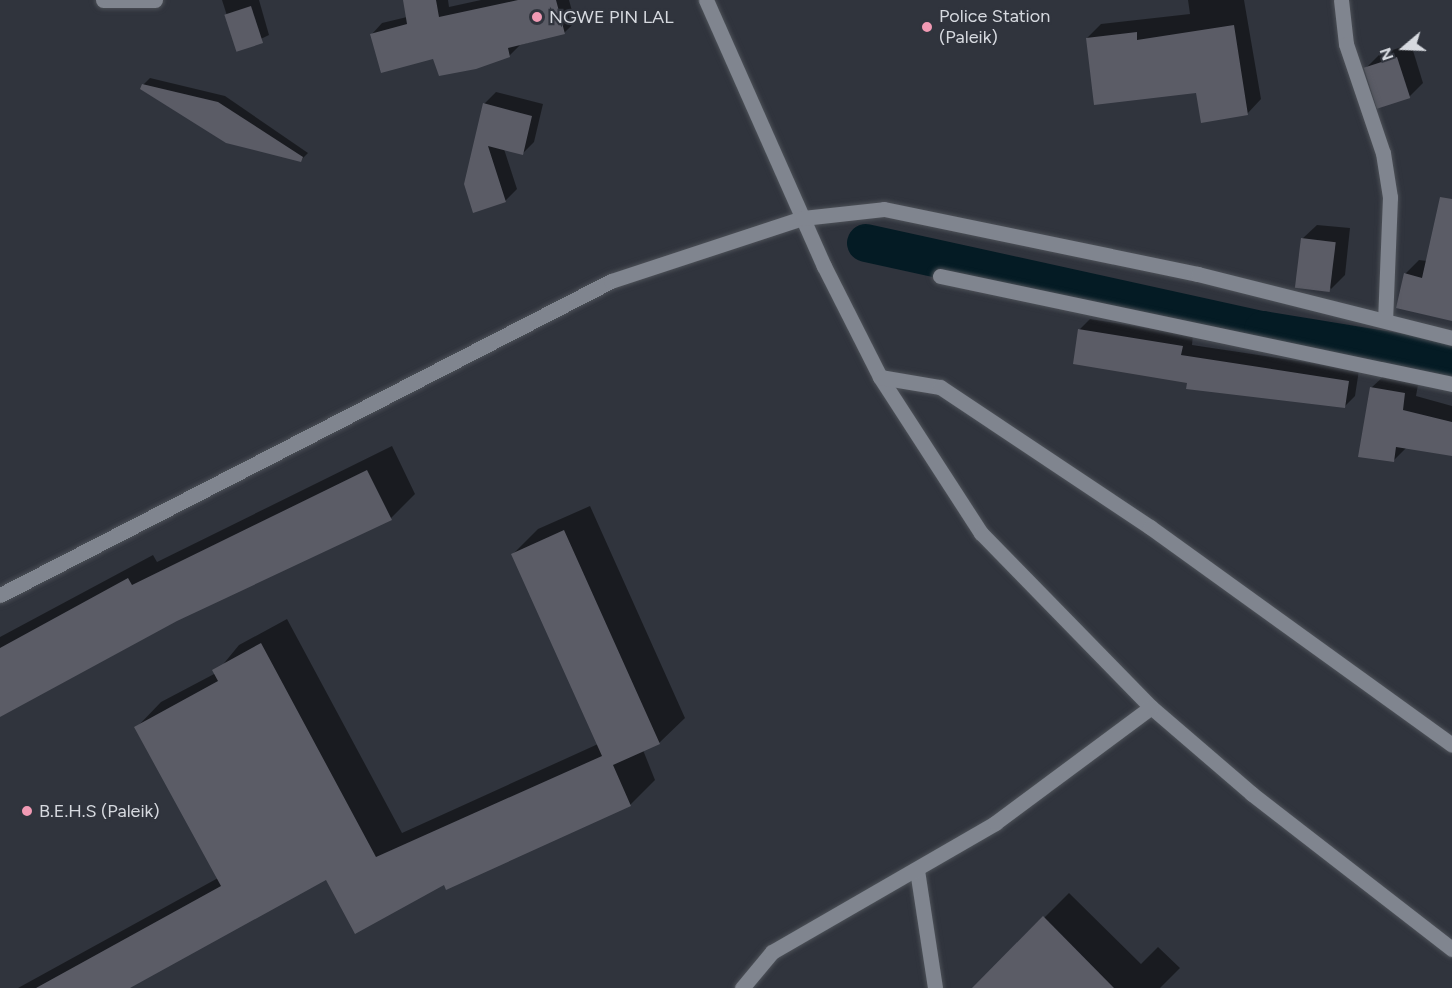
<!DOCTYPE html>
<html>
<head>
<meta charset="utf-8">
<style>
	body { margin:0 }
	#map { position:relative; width:1452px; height:988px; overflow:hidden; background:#30343d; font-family:Figtree,sans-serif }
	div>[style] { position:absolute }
	.shadow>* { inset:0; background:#0007 }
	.canal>* { height:38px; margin:-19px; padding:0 19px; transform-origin:19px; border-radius:19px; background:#041b24 }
	.building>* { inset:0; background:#5b5c66; transform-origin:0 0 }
	.roads { filter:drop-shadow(0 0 2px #4d5158) drop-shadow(0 0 2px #4d5158) }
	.minor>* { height:15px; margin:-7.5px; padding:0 7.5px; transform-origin:7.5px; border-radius:7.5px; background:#80858f }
	.dots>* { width:16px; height:16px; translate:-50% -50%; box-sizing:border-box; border:3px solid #30343d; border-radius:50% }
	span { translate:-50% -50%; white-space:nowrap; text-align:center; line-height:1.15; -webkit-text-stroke:4.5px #30343d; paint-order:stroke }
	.poi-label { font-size:18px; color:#d6d9df }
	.left { translate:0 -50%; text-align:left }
	.north { position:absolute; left:1374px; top:18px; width:60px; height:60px; -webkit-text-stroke:4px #30343d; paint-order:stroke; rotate:251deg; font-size:16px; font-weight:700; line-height:24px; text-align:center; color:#d6d9df }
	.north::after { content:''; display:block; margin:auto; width:21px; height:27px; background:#d6d9df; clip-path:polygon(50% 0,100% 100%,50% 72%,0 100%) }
</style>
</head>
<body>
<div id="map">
	<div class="shadow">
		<div style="clip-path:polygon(222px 0,259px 0,269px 35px,238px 50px)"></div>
		<div style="clip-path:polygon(404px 0,448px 0,449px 7px,481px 0,569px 0,575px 22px,564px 33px,520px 45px,509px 56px,434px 57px,372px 34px,382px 23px,407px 17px)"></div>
		<div style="clip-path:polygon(1188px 0,1244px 0,1261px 99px,1247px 114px,1087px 38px,1101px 24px,1190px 14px)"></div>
		<div style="clip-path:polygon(1411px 44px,1423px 83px,1409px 97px,1366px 68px,1380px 54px)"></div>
		<div style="clip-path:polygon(150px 78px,225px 96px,308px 153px,301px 160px,143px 85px)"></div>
		<div style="clip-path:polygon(496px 92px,543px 104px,534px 142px,523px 153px,504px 149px,517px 189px,505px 201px,474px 211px,484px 104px)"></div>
		<div style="clip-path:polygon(1452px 220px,1452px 320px,1405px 274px,1419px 260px,1427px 261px)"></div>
		<div style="clip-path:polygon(1317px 225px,1350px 228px,1345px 275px,1331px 289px,1302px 239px)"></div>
		<div style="clip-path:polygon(1090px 319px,1193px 335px,1192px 345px,1359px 370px,1355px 396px,1344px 407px,1188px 382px,1079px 330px)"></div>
		<div style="clip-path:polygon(1386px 374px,1419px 379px,1416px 396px,1452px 406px,1452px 455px,1407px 447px,1393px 461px,1371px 388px)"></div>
		<div style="clip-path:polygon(392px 446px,415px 494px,391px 518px,177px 620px,0 715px,0 637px,153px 555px,157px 562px)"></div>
		<div style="clip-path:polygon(590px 506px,685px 718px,659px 743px,643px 750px,655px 780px,630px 805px,445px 883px,326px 878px,127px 988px,18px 988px,218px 878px,136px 728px,161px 702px,216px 673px,239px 645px,287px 619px,402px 833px,598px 744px,513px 554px,538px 529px)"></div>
		<div style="clip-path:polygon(1069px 893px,1141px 964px,1158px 947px,1180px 968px,1160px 988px,974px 988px)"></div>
	</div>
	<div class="canal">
		<div style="left:866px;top:243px;width:406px;rotate:12.4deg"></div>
		<div style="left:1263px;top:330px;width:192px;rotate:9.3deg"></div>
	</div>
	<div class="building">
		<div style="clip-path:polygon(403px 0,436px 0,439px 17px,518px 0,556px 0,565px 34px,508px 48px,510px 57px,476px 69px,439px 76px,433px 59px,381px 73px,370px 34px,407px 24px)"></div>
		<div style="left:251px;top:6px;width:39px;height:28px;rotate:72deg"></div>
		<div style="clip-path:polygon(1234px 25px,1248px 115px,1201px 123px,1196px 93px,1094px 105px,1086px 38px,1137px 32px,1137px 40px)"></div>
		<div style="left:1397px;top:57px;width:43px;height:35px;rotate:72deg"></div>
		<div style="clip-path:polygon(142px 84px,218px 102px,303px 157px,301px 162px,226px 143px,140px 89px)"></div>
		<div style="clip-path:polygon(483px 103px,532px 116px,523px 155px,488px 146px,506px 202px,473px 213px,464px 184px)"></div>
		<div style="clip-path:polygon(1440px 197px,1452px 199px,1452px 321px,1396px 308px,1404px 273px,1422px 278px)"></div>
		<div style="left:1301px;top:238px;width:35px;height:50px;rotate:7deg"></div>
		<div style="clip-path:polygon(1078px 329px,1183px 346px,1181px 355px,1349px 381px,1345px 408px,1186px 389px,1187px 383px,1073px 364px)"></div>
		<div style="clip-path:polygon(1370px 387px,1405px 393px,1403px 410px,1452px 422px,1452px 456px,1396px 447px,1394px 462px,1358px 457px)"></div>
		<div style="clip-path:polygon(367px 470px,392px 520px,177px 621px,0 717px,0 648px,128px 578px,132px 585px)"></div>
		<div style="clip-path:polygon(564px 530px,660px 744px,613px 765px,631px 806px,446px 890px,444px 885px,355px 934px,326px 880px,130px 988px,36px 988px,221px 886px,134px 727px,218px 681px,212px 670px,261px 643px,376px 857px,602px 756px,511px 554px)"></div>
		<div style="clip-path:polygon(1043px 916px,1114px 988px,972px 988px)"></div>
	</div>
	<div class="roads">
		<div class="minor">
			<div style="left:103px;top:0;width:52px"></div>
			<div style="left:706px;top:0;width:291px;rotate:66.1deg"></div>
			<div style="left:824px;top:266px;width:124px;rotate:63.2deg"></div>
			<div style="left:880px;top:377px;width:186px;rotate:57.1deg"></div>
			<div style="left:981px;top:533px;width:243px;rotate:45.7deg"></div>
			<div style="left:1151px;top:707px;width:133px;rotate:40.7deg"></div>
			<div style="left:1252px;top:794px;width:253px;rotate:37.8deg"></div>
			<div style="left:1341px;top:0;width:44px;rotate:83.5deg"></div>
			<div style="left:1346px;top:44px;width:115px;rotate:71.3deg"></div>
			<div style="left:1383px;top:153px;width:45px;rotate:81deg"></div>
			<div style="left:1390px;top:197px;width:123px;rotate:92.3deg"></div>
			<div style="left:940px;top:276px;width:523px;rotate:11.91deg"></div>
			<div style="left:880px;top:377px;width:61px;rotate:9.5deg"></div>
			<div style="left:940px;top:387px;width:252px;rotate:33.7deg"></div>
			<div style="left:1150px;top:527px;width:372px;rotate:35.8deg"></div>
			<div style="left:0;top:595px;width:687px;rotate:-27.2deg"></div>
			<div style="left:611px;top:281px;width:202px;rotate:-18.2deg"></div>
			<div style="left:803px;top:218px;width:81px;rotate:-6.3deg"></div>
			<div style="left:884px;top:209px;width:321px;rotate:11.7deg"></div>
			<div style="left:1198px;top:274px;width:262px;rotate:14.1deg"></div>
			<div style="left:917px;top:870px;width:119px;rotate:81.3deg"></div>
			<div style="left:742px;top:988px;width:47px;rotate:-50.2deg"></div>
			<div style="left:772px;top:952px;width:258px;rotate:-30deg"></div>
			<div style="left:995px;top:823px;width:194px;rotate:-36.6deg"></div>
		</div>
	</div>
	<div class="dots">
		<div style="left:537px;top:17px;background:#f19ab4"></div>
		<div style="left:927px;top:27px;background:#f19ab4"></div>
		<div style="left:27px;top:811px;background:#f19ab4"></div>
	</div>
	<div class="poi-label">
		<span class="left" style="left:549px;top:17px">NGWE PIN LAL</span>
		<span class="left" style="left:939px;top:27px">Police Station<br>(Paleik)</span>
		<span class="left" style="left:39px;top:811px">B.E.H.S (Paleik)</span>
	</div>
	<div class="north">N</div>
</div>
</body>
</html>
